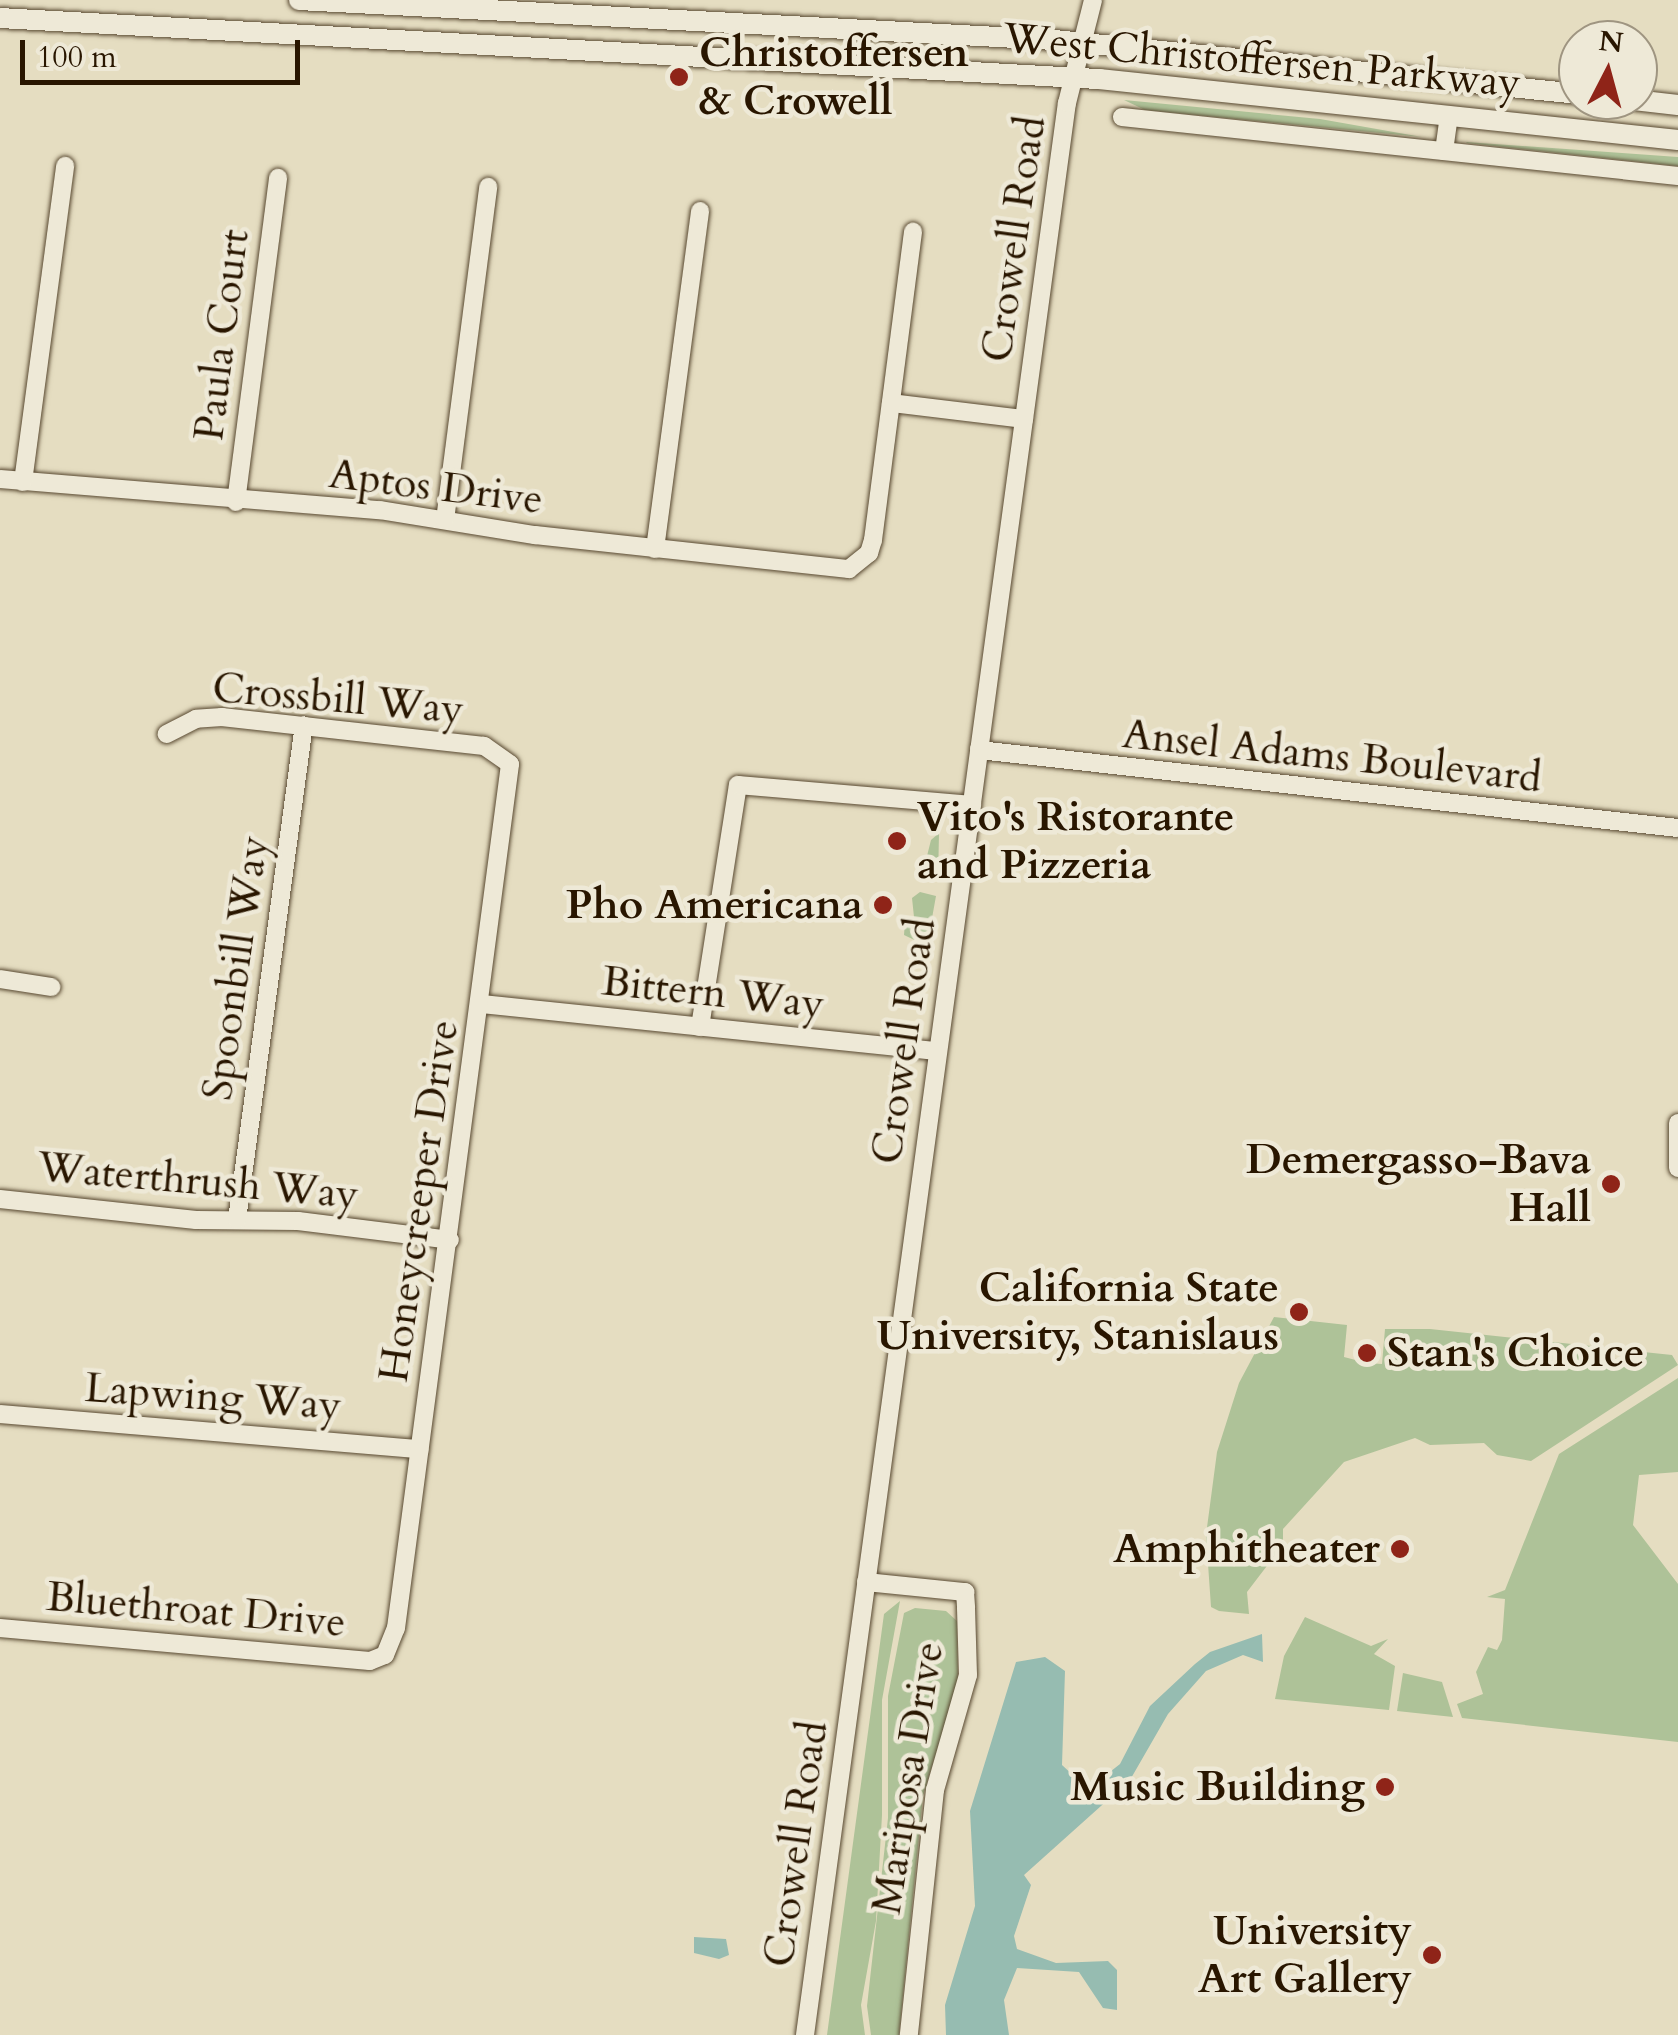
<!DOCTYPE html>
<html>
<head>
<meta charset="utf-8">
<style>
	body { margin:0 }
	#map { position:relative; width:1678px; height:2035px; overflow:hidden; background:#e5ddc1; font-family:Cardo,serif }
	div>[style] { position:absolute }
	.green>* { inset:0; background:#aec298 }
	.water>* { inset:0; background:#96bcb1 }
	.roads { filter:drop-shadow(0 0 2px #584830) drop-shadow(0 0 2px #584830) }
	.minor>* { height:18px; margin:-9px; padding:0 9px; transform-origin:9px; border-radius:9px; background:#eee9d7 }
	.tertiary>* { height:20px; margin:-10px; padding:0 10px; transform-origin:10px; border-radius:10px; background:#eee9d7 }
	.dots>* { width:28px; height:28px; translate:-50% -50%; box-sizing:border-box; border:5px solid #eee9d7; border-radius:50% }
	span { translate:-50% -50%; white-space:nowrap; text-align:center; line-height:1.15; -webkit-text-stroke:9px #eee9d7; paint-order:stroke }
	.poi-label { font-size:42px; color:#291600; font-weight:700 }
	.left { translate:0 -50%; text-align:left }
	.right { translate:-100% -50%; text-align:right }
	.street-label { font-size:42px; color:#291600 }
	.north { position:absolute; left:1558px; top:20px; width:100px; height:100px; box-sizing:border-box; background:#eee9d7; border:2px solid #9f9581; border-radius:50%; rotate:6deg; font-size:28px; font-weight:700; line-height:40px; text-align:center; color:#291600 }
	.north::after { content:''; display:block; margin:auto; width:35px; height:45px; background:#8f2418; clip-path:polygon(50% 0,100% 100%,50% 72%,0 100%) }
	.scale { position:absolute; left:20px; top:40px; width:280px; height:45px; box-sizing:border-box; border:5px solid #291600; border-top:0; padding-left:12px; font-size:30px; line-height:35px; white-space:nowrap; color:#291600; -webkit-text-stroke:8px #eee9d7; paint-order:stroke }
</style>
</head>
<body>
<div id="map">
	<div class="green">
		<div style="clip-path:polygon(1124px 100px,1320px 119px,1422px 137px,1145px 110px)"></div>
		<div style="clip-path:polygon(1466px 142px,1678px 157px,1678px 166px,1467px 143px)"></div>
		<div style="clip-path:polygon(939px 833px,938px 880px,921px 880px,931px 840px)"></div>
		<div style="clip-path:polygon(920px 892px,936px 896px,927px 946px,904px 935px,905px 921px,914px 917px,912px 898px)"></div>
		<div style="clip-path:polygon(1274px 1317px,1347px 1325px,1344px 1357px,1367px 1363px,1382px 1364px,1385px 1329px,1430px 1329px,1591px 1346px,1597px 1357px,1628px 1360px,1634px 1351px,1672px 1355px,1678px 1365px,1531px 1461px,1497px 1455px,1484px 1443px,1430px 1445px,1415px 1438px,1344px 1462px,1283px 1529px,1283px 1545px,1247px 1592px,1249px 1614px,1219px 1611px,1211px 1607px,1206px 1535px,1217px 1452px,1239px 1383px)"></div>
		<div style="clip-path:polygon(1678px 1378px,1678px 1472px,1639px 1475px,1633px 1525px,1678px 1584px,1678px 1742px,1462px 1718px,1457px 1704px,1483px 1694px,1476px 1672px,1488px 1647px,1497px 1650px,1502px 1640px,1505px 1599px,1487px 1597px,1505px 1590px,1559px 1454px)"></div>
		<div style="clip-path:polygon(900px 1601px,882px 1700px,882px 1815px,876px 1921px,861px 2005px,865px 2035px,827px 2035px,884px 1614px)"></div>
		<div style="clip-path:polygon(915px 1608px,946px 1611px,957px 1621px,958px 1680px,923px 1796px,899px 2035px,871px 2035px,867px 2006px,888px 1818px,888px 1696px,904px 1613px)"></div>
		<div style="clip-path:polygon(1305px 1617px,1371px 1646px,1388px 1639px,1374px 1654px,1395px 1666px,1389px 1710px,1275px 1699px,1284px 1656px)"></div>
		<div style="clip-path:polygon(1403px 1673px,1442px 1682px,1453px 1717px,1397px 1711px)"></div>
	</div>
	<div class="water">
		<div style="clip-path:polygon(1262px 1634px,1263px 1662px,1243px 1655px,1206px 1671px,1168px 1714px,1130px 1780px,1024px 1875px,1031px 1885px,1014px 1936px,1017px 1949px,1056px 1963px,1108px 1961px,1117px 1970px,1117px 2010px,1103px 2008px,1079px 1972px,1017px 1968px,1004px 2000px,1009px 2035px,946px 2035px,945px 2005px,975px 1906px,970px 1811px,1016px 1662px,1045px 1657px,1065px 1671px,1062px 1765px,1077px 1779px,1096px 1783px,1120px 1764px,1150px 1706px,1195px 1664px,1210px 1652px)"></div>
		<div style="clip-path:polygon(694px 1937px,726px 1939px,729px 1955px,719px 1959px,694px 1953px)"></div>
	</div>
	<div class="roads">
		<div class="minor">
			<div style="left:1122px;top:117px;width:559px;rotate:6.06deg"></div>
			<div style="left:1444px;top:151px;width:36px;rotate:-82deg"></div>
			<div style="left:891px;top:403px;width:134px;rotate:6.9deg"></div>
			<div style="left:0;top:479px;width:381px;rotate:4.7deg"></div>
			<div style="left:380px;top:510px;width:157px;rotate:9.2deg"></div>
			<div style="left:535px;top:535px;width:316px;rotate:6.2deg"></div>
			<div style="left:849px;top:569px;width:26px;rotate:-39deg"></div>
			<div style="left:869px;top:553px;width:14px;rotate:-73deg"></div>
			<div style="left:873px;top:540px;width:311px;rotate:-82.6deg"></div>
			<div style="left:23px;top:482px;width:319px;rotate:-82.4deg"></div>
			<div style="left:236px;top:502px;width:327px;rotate:-82.6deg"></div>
			<div style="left:445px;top:520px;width:336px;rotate:-82.6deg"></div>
			<div style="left:655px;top:549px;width:341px;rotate:-82.4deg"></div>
			<div style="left:979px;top:750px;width:703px;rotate:6.37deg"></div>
			<div style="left:0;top:979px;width:52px;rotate:8.9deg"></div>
			<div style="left:481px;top:1004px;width:459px;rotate:5.9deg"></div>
			<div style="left:700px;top:1027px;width:245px;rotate:-81.1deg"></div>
			<div style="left:738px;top:785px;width:235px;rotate:4.9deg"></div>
			<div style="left:1678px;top:1123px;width:45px;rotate:90deg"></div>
			<div style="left:0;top:1199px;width:197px;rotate:6.1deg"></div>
			<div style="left:196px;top:1220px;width:102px;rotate:0.6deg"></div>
			<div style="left:298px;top:1221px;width:153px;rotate:7.1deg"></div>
			<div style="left:237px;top:1220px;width:499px;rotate:-82.3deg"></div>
			<div style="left:0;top:1414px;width:421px;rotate:4.8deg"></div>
			<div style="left:866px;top:1582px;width:100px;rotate:5.8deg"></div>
			<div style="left:965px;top:1592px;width:16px;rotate:86deg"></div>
			<div style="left:966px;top:1608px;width:67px;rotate:88.3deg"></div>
			<div style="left:968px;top:1675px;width:120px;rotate:106deg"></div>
			<div style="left:935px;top:1790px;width:246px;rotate:96.1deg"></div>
			<div style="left:0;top:1628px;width:371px;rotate:5.1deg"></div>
			<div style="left:370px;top:1661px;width:16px;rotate:-22deg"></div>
			<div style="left:385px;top:1655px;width:29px;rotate:-68deg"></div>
			<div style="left:396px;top:1628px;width:871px;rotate:-82.48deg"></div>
			<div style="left:510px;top:764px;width:32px;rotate:-145deg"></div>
			<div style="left:484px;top:746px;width:264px;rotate:-173.7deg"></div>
			<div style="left:222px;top:717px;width:26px;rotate:176deg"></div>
			<div style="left:196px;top:719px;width:33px;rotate:153deg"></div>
			<div style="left:805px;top:2035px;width:1950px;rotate:-82.28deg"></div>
			<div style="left:1067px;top:103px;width:106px;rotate:-75.8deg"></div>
		</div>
		<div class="tertiary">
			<div style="left:299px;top:0;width:757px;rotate:3.03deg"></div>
			<div style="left:1055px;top:40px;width:526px;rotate:5.89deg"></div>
			<div style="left:0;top:18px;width:1101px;rotate:3.18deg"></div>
			<div style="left:1099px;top:79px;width:582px;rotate:6.01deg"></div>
			<div style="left:1634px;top:100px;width:44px;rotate:6.5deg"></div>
		</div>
	</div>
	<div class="dots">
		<div style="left:679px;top:77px;background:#8f2418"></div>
		<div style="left:897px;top:841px;background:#8f2418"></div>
		<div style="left:883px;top:905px;background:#8f2418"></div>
		<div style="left:1611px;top:1184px;background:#8f2418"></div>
		<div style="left:1299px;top:1312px;background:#8f2418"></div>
		<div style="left:1367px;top:1353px;background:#8f2418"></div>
		<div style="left:1400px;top:1549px;background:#8f2418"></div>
		<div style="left:1385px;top:1787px;background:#8f2418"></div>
		<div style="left:1432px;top:1955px;background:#8f2418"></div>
	</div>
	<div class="poi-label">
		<span class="left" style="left:699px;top:77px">Christoffersen<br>&amp; Crowell</span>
		<span class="left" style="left:917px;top:841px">Vito's Ristorante<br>and Pizzeria</span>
		<span class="right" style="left:863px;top:905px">Pho Americana</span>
		<span class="right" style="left:1591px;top:1184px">Demergasso-Bava<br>Hall</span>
		<span class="right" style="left:1279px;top:1312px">California State<br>University, Stanislaus</span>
		<span class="left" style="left:1387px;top:1353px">Stan's Choice</span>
		<span class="right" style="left:1380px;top:1549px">Amphitheater</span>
		<span class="right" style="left:1365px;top:1787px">Music Building</span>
		<span class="right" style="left:1412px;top:1955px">University<br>Art Gallery</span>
	</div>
	<div class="street-label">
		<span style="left:1262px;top:61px;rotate:5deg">West Christoffersen Parkway</span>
		<span style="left:1014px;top:239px;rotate:-82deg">Crowell Road</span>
		<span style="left:222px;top:335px;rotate:-83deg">Paula Court</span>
		<span style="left:436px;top:487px;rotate:7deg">Aptos Drive</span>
		<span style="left:338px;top:699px;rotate:5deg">Crossbill Way</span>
		<span style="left:1332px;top:756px;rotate:6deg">Ansel Adams Boulevard</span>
		<span style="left:236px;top:968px;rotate:-82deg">Spoonbill Way</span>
		<span style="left:713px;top:993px;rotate:6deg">Bittern Way</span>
		<span style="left:904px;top:1041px;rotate:-82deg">Crowell Road</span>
		<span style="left:198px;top:1181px;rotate:5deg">Waterthrush Way</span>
		<span style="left:419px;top:1201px;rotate:-82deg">Honeycreeper Drive</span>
		<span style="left:213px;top:1397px;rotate:4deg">Lapwing Way</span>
		<span style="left:196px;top:1610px;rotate:5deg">Bluethroat Drive</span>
		<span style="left:908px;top:1778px;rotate:-81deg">Mariposa Drive</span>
		<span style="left:796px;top:1844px;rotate:-82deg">Crowell Road</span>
	</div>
	<div class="north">N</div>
	<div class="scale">100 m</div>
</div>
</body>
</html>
